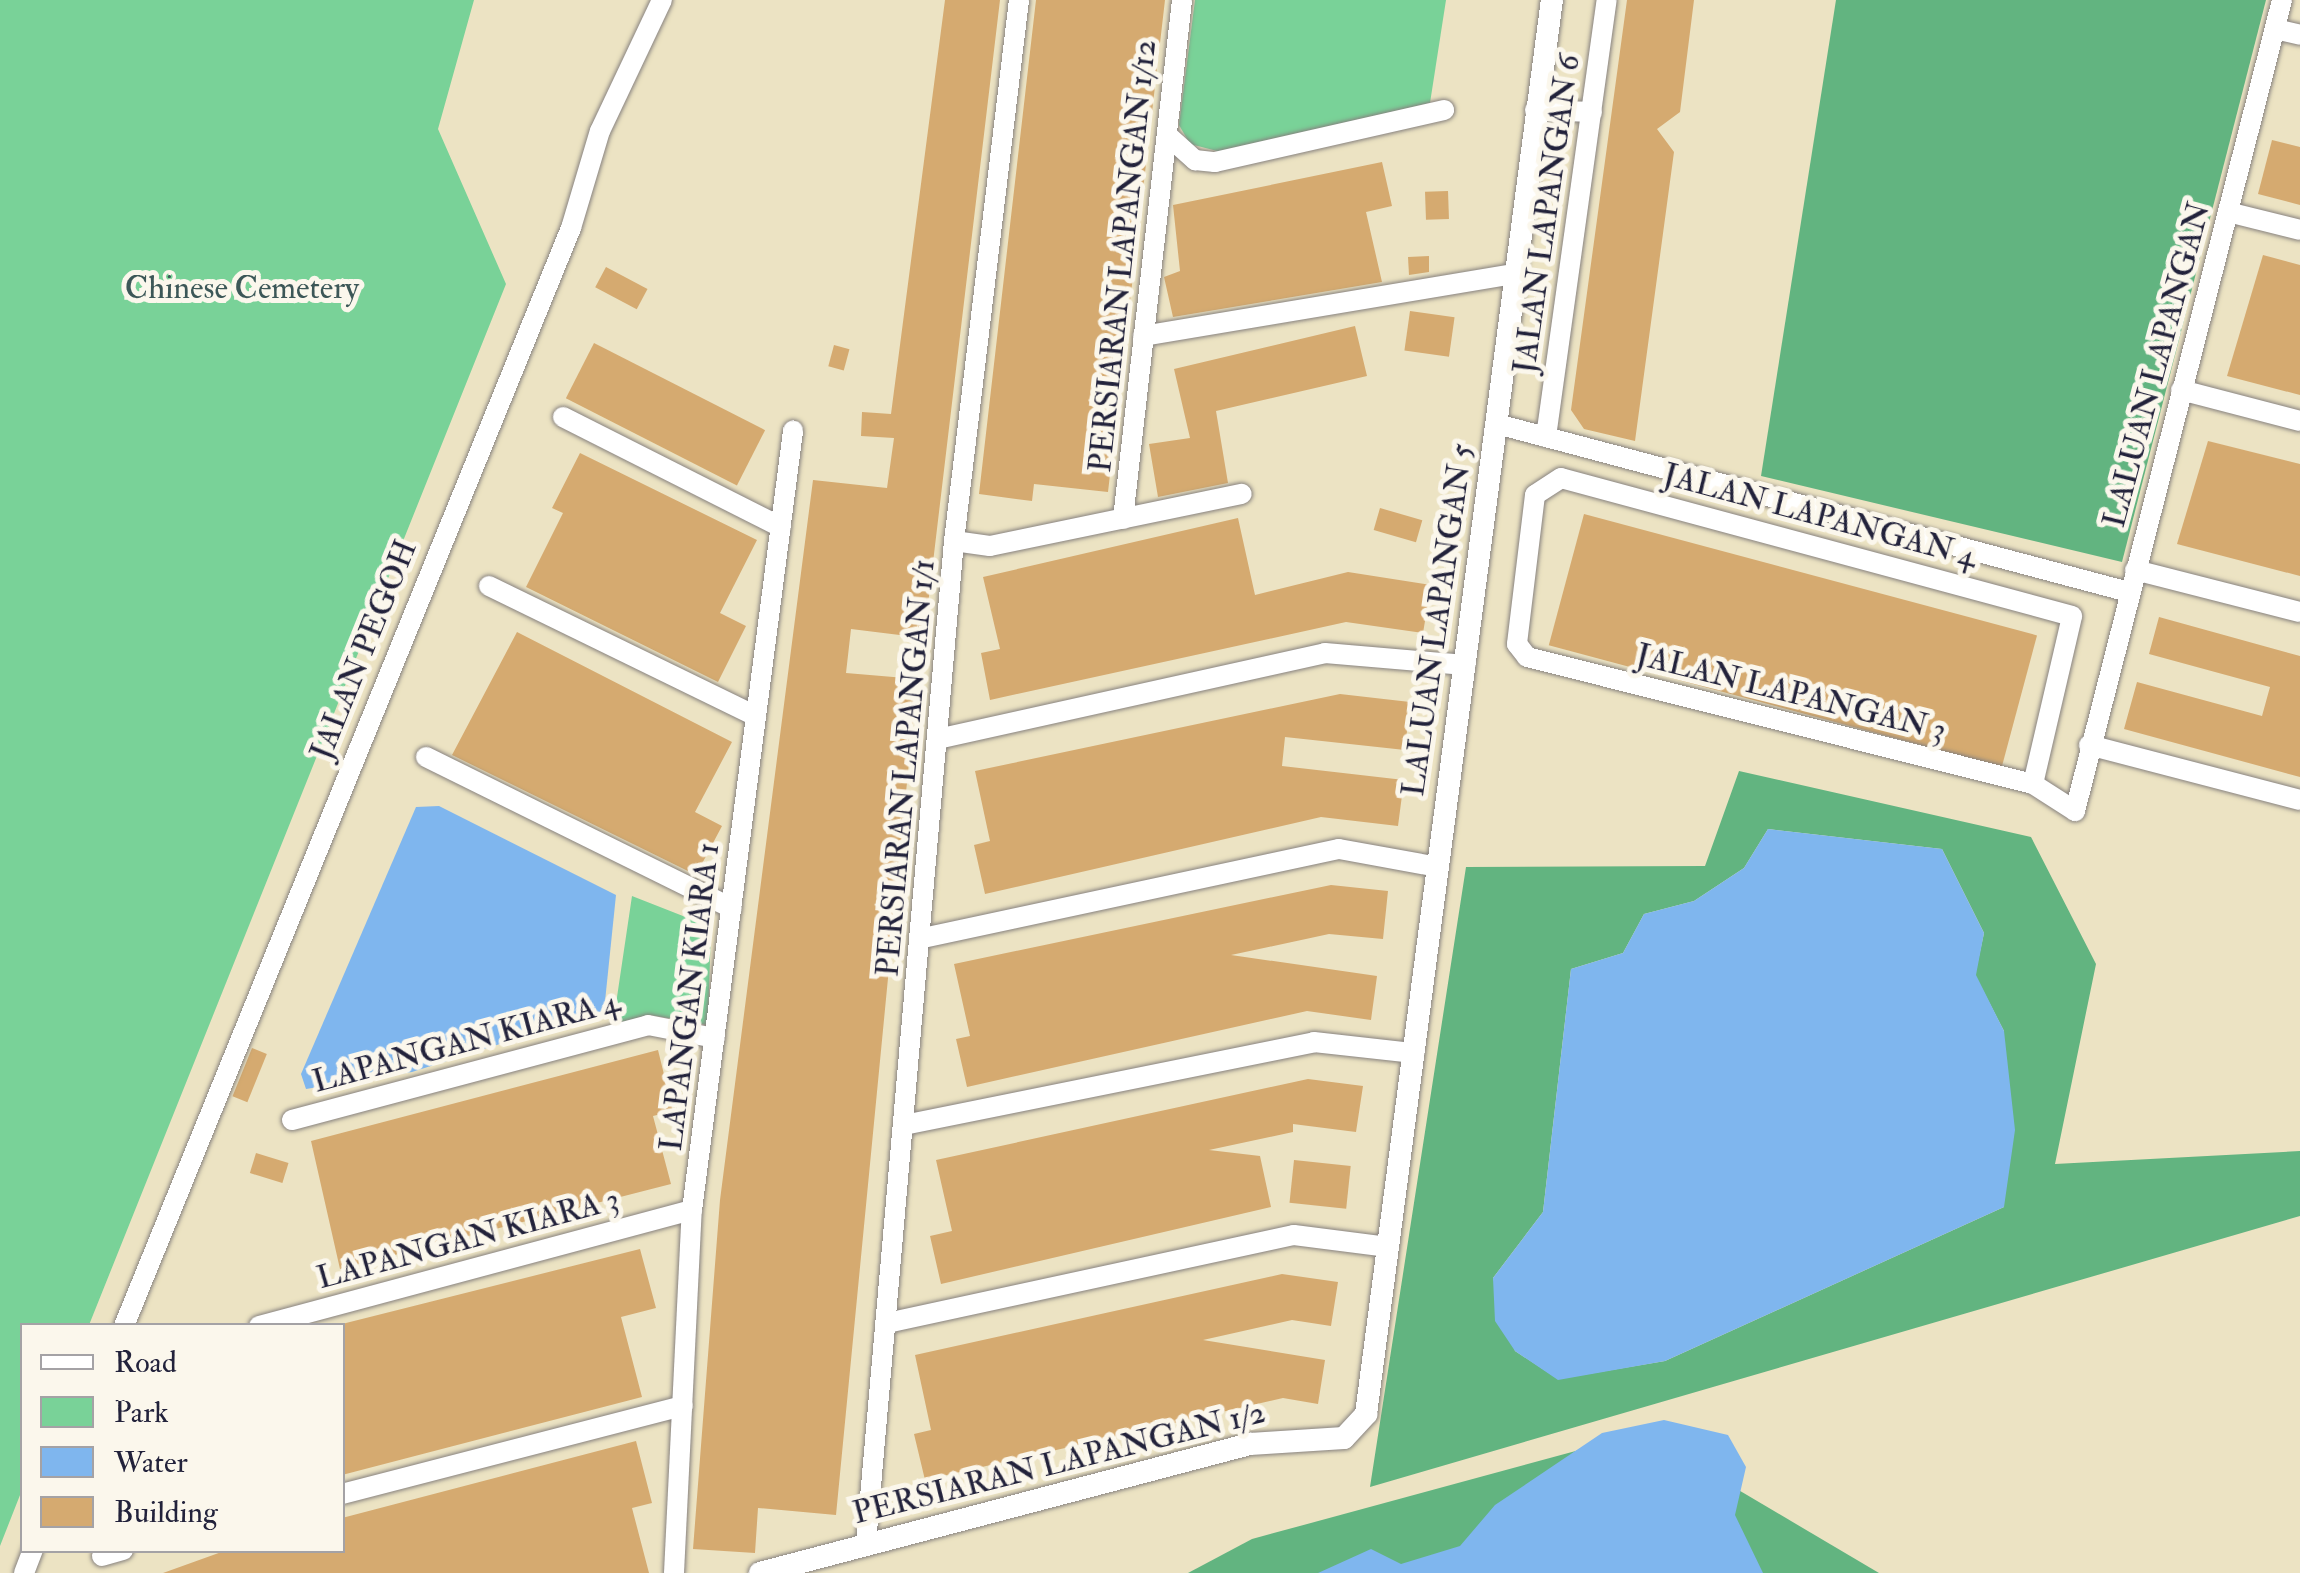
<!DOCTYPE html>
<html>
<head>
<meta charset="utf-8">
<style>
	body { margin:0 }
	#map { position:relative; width:2300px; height:1573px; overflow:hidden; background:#ece3c3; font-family:"IM FELL Double Pica",serif }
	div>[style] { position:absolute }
	.green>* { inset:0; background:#79d298 }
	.forest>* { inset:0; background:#62b480 }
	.water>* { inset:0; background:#7fb6ee }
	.building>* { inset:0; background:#d5aa70; transform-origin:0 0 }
	.roads { filter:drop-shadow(0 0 2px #87827f) drop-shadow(0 0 2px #87827f) }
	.minor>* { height:20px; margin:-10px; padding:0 10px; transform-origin:10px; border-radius:10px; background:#fff }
	.tertiary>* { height:22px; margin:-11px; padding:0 11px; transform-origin:11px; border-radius:11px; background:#fff }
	span { translate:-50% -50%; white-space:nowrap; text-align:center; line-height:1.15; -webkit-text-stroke:10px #fbf7ec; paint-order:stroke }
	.street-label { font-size:32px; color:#22223b }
	.park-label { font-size:32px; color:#3c5757 }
	.legend { position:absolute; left:20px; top:1323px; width:325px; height:230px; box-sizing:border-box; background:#fbf7ec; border:2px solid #a4a2a5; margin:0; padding:12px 18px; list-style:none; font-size:30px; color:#22223b }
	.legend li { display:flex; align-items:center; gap:20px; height:50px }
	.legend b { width:50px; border:2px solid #a4a2a5 }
</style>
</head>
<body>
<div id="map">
	<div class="green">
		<div style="clip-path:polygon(0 0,474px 0,438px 129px,506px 284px,89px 1325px,22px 1326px,22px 1490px,0 1546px)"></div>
		<div style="clip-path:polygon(1195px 0,1446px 0,1430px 103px,1221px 152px,1190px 144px,1179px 125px)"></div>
		<div style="clip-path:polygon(632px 896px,711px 927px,708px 1025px,650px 1015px,613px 1024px)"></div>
	</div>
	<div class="forest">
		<div style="clip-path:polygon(1836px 0,2266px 0,2122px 562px,1761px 476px)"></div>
		<div style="clip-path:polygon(evenodd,1739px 771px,2031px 837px,2096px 964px,2055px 1164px,2300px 1151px,2300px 1216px,1370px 1487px,1466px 867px,1705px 866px,1739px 771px,1768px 829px,1942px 849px,1984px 933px,1975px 975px,2004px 1031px,2004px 1207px,1665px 1361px,1558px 1379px,1515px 1351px,1493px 1278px,1543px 1212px,1571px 969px,1623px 953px,1644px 914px,1694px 901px,1744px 868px,1768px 829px)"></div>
		<div style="clip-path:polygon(1642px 1433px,1879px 1573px,1188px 1573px,1252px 1539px)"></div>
	</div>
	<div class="water">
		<div style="clip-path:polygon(439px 806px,616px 895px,604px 1011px,412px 1072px,306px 1089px,301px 1074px,416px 807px)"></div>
		<div style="clip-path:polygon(1768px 829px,1942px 849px,1984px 933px,1976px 975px,2004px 1031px,2015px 1130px,2004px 1207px,1665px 1361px,1558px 1380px,1515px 1351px,1495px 1321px,1493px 1278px,1543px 1212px,1571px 969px,1623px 953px,1644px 914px,1694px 901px,1744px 868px)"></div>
		<div style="clip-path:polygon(1664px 1420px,1728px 1435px,1746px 1467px,1735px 1515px,1763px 1573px,1318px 1573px,1371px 1549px,1401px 1564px,1460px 1546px,1495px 1505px,1602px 1433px)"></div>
	</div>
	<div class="building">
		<div style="clip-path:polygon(945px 0,1000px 0,924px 638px,851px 629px,846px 673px,917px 679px,836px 1515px,758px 1508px,755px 1553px,693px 1549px,720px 1200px,813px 480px,887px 488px,894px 438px,861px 436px,862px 412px,891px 414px)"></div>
		<div style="clip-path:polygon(1036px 0,1165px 0,1108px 492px,1034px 484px,1032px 501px,979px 494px)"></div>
		<div style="clip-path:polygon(1627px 0,1694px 0,1680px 112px,1657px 129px,1674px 152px,1635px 441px,1584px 429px,1571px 410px)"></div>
		<div style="clip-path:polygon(2272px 140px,2300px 147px,2300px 205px,2258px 194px)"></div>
		<div style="clip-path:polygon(1382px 162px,1392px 206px,1366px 212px,1382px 282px,1173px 317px,1164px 277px,1180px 271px,1173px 205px)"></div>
		<div style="left:1448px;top:191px;width:28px;height:23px;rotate:88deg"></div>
		<div style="clip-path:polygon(2263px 255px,2300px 265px,2300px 395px,2227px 376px)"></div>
		<div style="clip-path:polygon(1429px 256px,1429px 272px,1409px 275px,1408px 257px)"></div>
		<div style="left:606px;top:267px;width:47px;height:23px;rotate:28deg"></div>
		<div style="left:1410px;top:311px;width:45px;height:40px;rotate:8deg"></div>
		<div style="clip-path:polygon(1355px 326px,1367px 376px,1216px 411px,1228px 483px,1158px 497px,1149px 444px,1190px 438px,1174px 369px)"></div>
		<div style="left:594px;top:343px;width:192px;height:62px;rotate:27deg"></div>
		<div style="left:834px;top:345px;width:16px;height:22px;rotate:15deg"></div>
		<div style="clip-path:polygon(2208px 441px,2300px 464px,2300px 576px,2177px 544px)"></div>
		<div style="clip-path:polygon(580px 453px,757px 540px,720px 613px,746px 626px,718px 682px,526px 587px,563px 513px,552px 508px)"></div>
		<div style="left:1380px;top:508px;width:44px;height:23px;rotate:16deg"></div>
		<div style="left:1584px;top:514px;width:469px;height:136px;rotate:15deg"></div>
		<div style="clip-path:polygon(1238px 518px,1255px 595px,1348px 572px,1431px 585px,1423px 633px,1346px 622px,990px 700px,981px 653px,1000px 649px,983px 577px)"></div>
		<div style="clip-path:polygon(2159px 617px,2300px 656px,2300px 777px,2124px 729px,2137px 682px,2262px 716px,2270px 687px,2149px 654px)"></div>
		<div style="clip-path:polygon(517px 632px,732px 742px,695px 812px,722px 826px,696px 875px,452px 755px)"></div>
		<div style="clip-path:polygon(1340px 694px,1410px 702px,1405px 750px,1285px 737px,1282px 766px,1404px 780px,1398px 826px,1321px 817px,985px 894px,974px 845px,990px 841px,975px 771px)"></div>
		<div style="clip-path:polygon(1331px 885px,1388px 891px,1383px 939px,1329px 934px,1231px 955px,1377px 976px,1371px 1020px,1307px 1011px,967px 1087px,956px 1039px,970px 1036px,954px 964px)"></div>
		<div style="left:252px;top:1048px;width:16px;height:52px;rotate:22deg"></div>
		<div style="clip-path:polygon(658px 1050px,673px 1111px,653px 1116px,671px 1184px,340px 1269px,311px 1141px)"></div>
		<div style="clip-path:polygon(1308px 1079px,1363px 1086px,1356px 1132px,1293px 1124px,1293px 1132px,1209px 1150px,1260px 1156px,1271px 1207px,941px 1284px,930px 1236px,952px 1231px,936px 1160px)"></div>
		<div style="left:256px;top:1153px;width:34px;height:21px;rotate:17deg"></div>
		<div style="left:1294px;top:1160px;width:57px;height:43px;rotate:6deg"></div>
		<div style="clip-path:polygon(640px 1249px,656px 1308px,621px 1317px,642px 1397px,342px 1475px,342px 1324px)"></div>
		<div style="clip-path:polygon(1282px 1274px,1338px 1282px,1331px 1326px,1292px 1320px,1203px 1340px,1325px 1360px,1318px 1404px,1283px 1398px,925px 1480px,914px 1434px,931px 1430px,915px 1355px)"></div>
		<div style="clip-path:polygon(636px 1441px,652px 1503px,632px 1508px,649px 1573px,163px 1573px,227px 1550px,342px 1550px,342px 1518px)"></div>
	</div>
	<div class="roads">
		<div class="minor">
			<div style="left:2275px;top:29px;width:26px;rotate:13deg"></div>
			<div style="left:1535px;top:110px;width:57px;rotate:2deg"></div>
			<div style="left:1167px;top:135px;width:38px;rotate:42deg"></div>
			<div style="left:1195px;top:160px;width:20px;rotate:6deg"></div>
			<div style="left:1215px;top:162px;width:235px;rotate:-12.8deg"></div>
			<div style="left:2228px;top:212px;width:74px;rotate:14deg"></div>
			<div style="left:1143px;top:336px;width:377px;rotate:-9.5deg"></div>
			<div style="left:2181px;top:390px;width:123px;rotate:14.6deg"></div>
			<div style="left:563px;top:417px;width:244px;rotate:26.8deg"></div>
			<div style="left:1497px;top:424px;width:654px;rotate:14.89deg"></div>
			<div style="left:1546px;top:437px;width:441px;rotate:-82.1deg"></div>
			<div style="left:1123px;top:519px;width:522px;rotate:-83.51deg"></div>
			<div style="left:954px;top:541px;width:36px;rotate:8deg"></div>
			<div style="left:990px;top:546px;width:257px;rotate:-11.7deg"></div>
			<div style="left:2135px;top:570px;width:170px;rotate:14.3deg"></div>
			<div style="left:489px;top:586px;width:297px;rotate:26deg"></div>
			<div style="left:942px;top:738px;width:392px;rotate:-12.5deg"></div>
			<div style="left:1325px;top:653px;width:141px;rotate:4.9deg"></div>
			<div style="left:2089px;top:745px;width:218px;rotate:14.6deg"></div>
			<div style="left:426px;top:757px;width:341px;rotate:26.3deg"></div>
			<div style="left:2033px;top:784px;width:172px;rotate:-76.9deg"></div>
			<div style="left:2072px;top:616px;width:529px;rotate:-164.89deg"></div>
			<div style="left:1561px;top:478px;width:31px;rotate:147deg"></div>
			<div style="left:1535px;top:495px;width:150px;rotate:96.9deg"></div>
			<div style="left:1517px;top:644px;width:16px;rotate:52deg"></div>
			<div style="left:1527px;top:657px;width:522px;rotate:14.09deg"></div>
			<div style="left:2033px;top:784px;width:50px;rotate:32.7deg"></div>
			<div style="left:2075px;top:811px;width:837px;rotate:-75.68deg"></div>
			<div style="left:923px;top:938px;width:425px;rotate:-12.1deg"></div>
			<div style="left:1339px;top:849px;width:101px;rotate:10.3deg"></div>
			<div style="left:292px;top:1120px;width:368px;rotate:-14.9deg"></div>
			<div style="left:648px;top:1025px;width:68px;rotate:11deg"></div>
			<div style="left:904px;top:1125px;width:418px;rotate:-11.4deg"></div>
			<div style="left:1314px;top:1042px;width:101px;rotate:6.3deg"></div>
			<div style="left:887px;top:1323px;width:416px;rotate:-12.2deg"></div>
			<div style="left:1294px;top:1235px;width:95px;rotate:7.3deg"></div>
			<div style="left:124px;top:1326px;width:1186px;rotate:-67.85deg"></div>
			<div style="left:571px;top:228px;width:101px;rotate:-73.4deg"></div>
			<div style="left:600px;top:131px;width:145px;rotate:-64.7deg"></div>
			<div style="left:259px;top:1326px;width:448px;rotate:-15deg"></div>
			<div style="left:342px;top:1494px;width:352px;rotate:-14.5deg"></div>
			<div style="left:866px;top:1543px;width:1006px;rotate:-84.98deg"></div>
			<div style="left:954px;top:541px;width:545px;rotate:-83.15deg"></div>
			<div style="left:102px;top:1556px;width:22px;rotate:-16deg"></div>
			<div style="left:24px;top:1573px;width:25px;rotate:-69deg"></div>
			<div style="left:674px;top:1573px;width:363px;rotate:-87.2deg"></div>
			<div style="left:692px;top:1210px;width:786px;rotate:-82.61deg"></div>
		</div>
		<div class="tertiary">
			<div style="left:760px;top:1573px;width:507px;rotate:-14.75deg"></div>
			<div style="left:1250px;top:1444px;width:94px;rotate:-3.7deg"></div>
			<div style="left:1344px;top:1438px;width:33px;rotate:-47deg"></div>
			<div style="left:1366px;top:1414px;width:1426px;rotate:-82.51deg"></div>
		</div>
	</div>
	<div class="street-label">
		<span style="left:1547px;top:214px;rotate:-82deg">JALAN LAPANGAN 6</span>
		<span style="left:1123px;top:256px;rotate:-84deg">PERSIARAN LAPANGAN 1/12</span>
		<span style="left:2157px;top:365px;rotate:-75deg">LALUAN LAPANGAN</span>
		<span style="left:1820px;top:516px;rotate:15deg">JALAN LAPANGAN 4</span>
		<span style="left:1438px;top:620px;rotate:-82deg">LALUAN LAPANGAN 5</span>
		<span style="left:364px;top:650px;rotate:-68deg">JALAN PEGOH</span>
		<span style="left:1791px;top:693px;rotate:14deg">JALAN LAPANGAN 3</span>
		<span style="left:906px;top:768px;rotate:-85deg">PERSIARAN LAPANGAN 1/1</span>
		<span style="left:690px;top:997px;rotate:-83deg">LAPANGAN KIARA 1</span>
		<span style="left:466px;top:1042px;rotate:-15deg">LAPANGAN KIARA 4</span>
		<span style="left:468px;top:1239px;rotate:-15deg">LAPANGAN KIARA 3</span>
		<span style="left:1059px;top:1463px;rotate:-14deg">PERSIARAN LAPANGAN 1/2</span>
	</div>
	<div class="park-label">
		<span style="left:242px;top:288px">Chinese Cemetery</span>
	</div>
	<ul class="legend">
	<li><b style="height:12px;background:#fff"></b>Road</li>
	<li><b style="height:28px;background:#79d298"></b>Park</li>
	<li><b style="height:28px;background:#7fb6ee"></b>Water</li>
	<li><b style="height:28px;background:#d5aa70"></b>Building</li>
	</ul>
</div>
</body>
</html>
